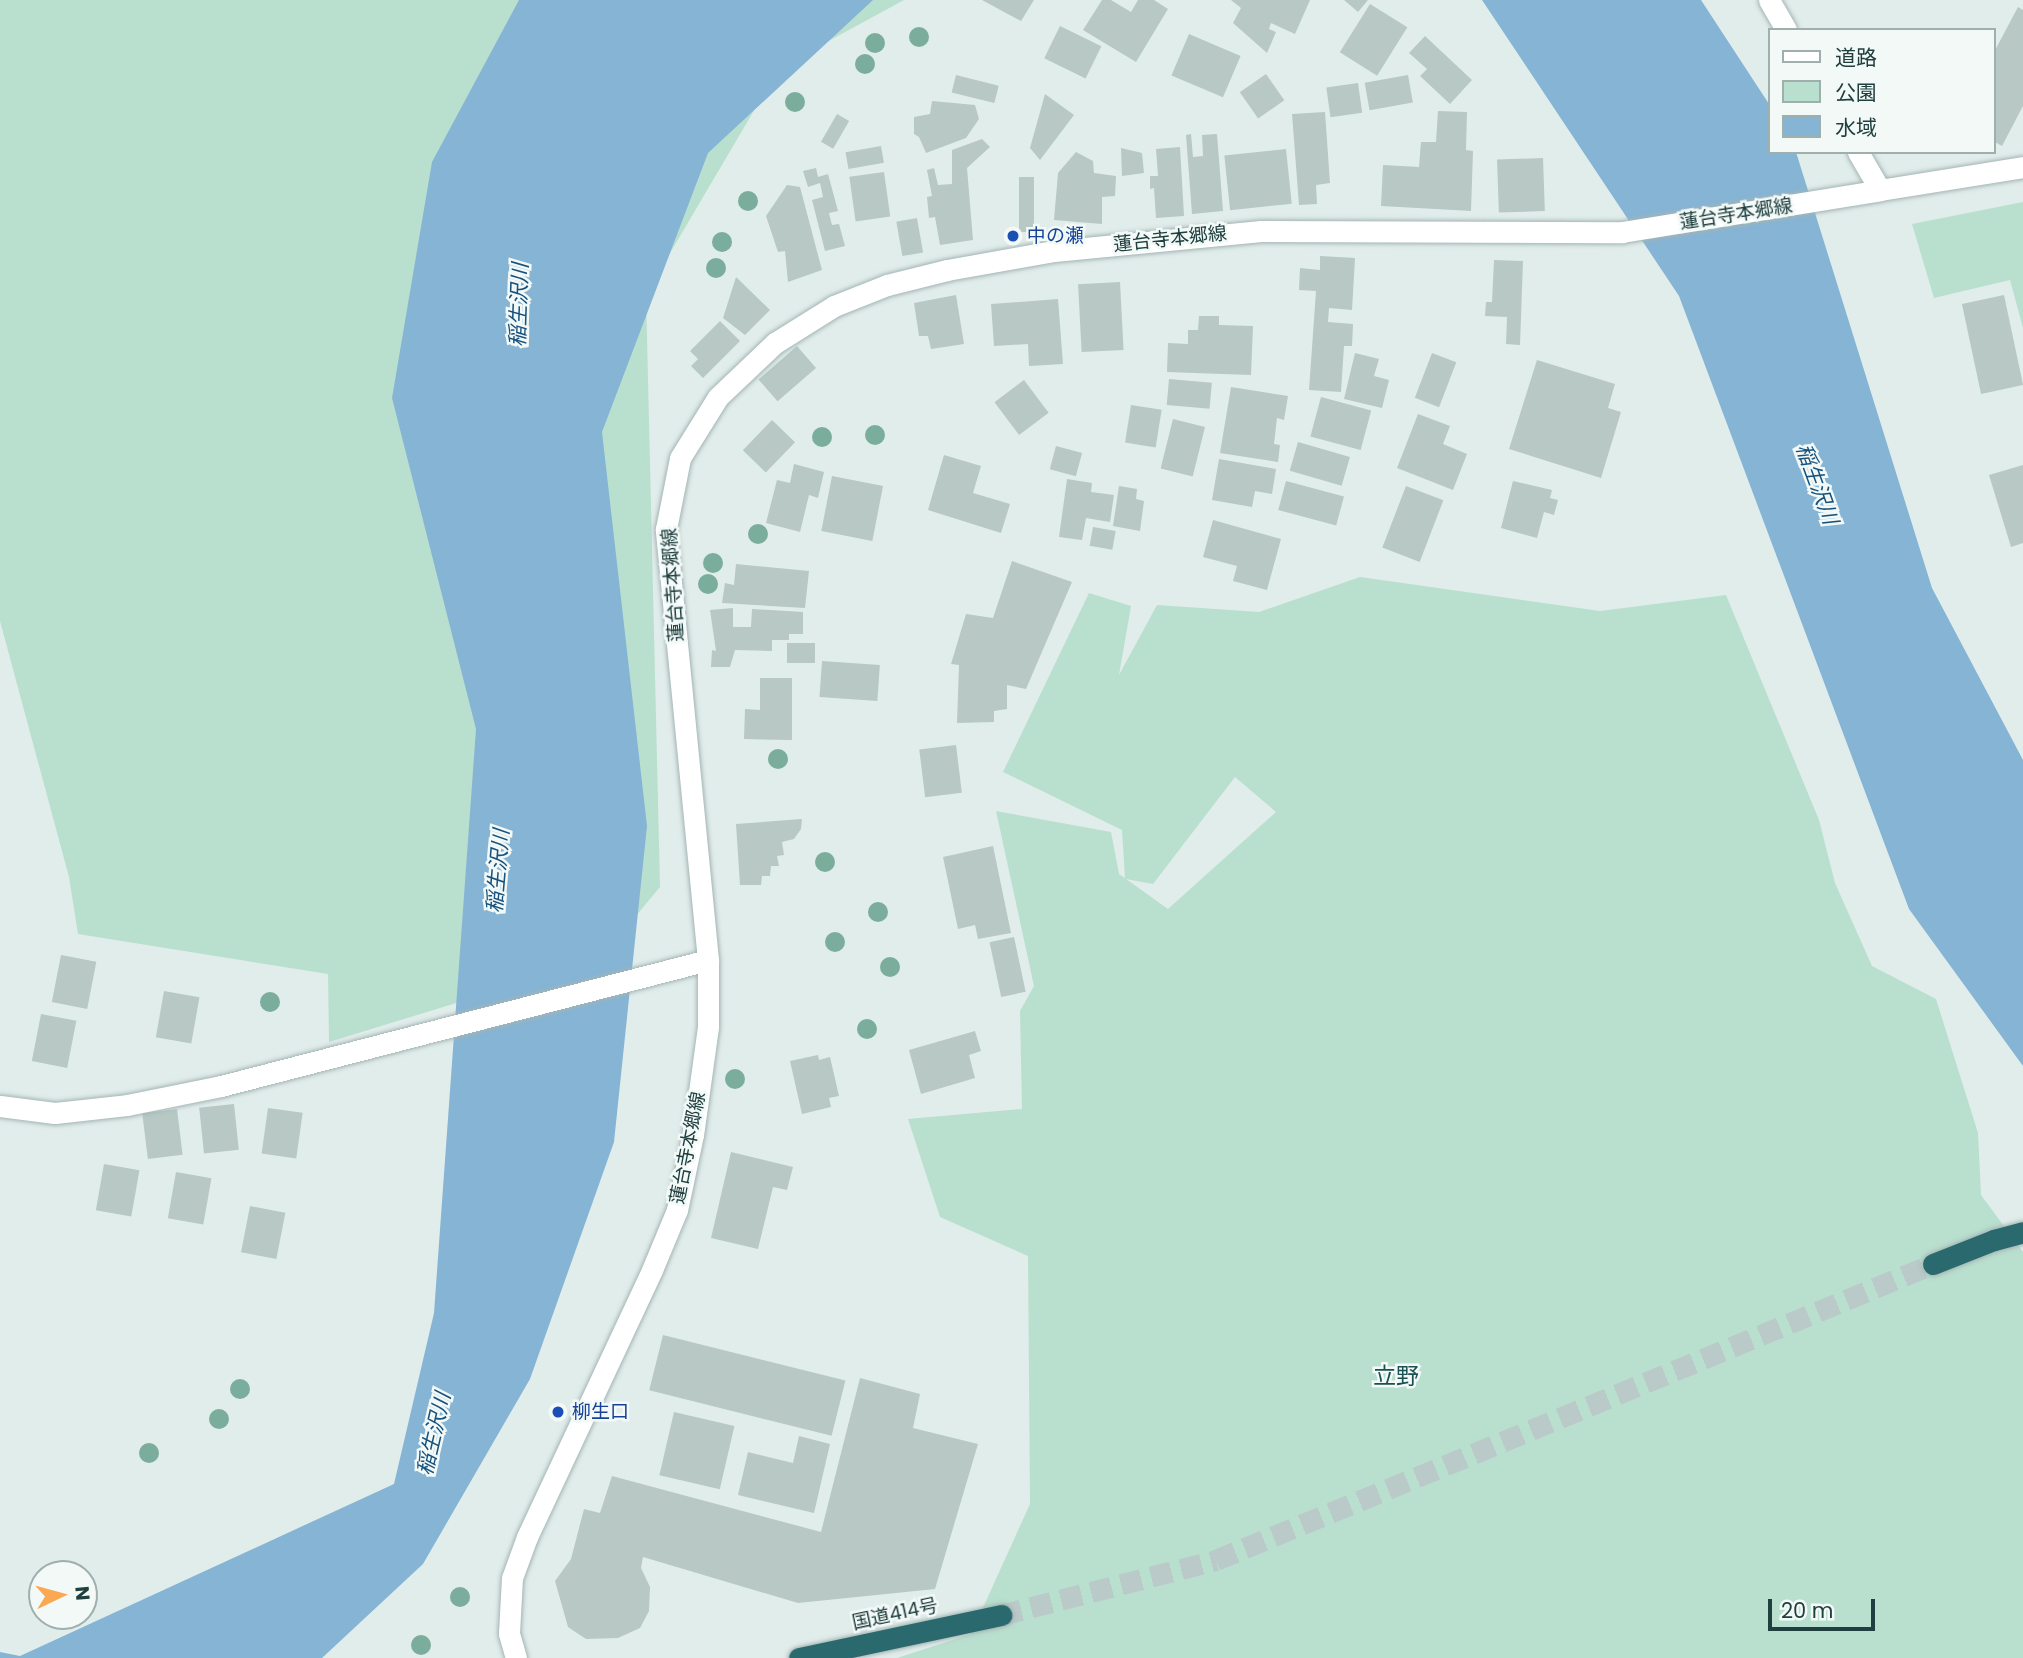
<!DOCTYPE html>
<html>
<head>
<meta charset="utf-8">
<style>
	body { margin:0 }
	#map { position:relative; width:2023px; height:1658px; overflow:hidden; background:#e1edeb; font-family:Poppins,"Noto Sans JP",sans-serif }
	div>[style] { position:absolute }
	.green>* { inset:0; background:#b9dfce }
	.water>* { inset:0; background:#86b4d5 }
	.building>* { inset:0; background:#b7c8c5; transform-origin:0 0 }
	.highway-tunnel>* { height:21px; margin-top:-10.5px; transform-origin:0; background:repeating-linear-gradient(90deg,#bacac9 0 21px,transparent 0 31px) }
	.roads { filter:drop-shadow(0 0 2px #a3b5b4) drop-shadow(0 0 2px #a3b5b4) }
	.street>* { height:21px; margin:-10.5px; padding:0 10.5px; transform-origin:10.5px; border-radius:10.5px; background:#fff }
	.secondary>* { height:21px; margin:-10.5px; padding:0 10.5px; transform-origin:10.5px; border-radius:10.5px; background:#fff }
	.highway>* { height:21px; margin:-10.5px; padding:0 10.5px; transform-origin:10.5px; border-radius:10.5px; background:#2a696d }
	.trees>* { width:20px; height:20px; margin:-10px; border-radius:50%; background:#7bad9c }
	.dots>* { width:19px; height:19px; translate:-50% -50%; box-sizing:border-box; border:4px solid #f2f9f7; border-radius:50% }
	span { translate:-50% -50%; white-space:nowrap; text-align:center; line-height:1.15; -webkit-text-stroke:5px #f2f9f7; paint-order:stroke }
	.street-label { font-size:19px; color:#203f3f }
	.transit-label { font-size:19px; color:#164399 }
	.left { translate:0 -50%; text-align:left }
	.water-label { font-size:21px; color:#17527e; font-style:italic }
	.quarter-label { font-size:23px; color:#1b5152 }
	.legend { position:absolute; left:1768px; top:28px; width:228px; height:126px; box-sizing:border-box; background:#f2f9f7; border:2px solid #9eafad; margin:0; padding:9px 12px; list-style:none; font-size:21px; color:#203f3f }
	.legend li { display:flex; align-items:center; gap:14px; height:35px }
	.legend b { width:35px; border:2px solid #9eafad }
	.north { position:absolute; left:28px; top:1560px; width:70px; height:70px; box-sizing:border-box; background:#f2f9f7; border:2px solid #9eafad; border-radius:50%; rotate:85deg; font-size:19px; font-weight:700; line-height:28px; text-align:center; color:#203f3f }
	.north::after { content:''; display:block; margin:auto; width:24px; height:32px; background:#faa852; clip-path:polygon(50% 0,100% 100%,50% 72%,0 100%) }
	.scale { position:absolute; left:1768px; top:1599px; width:107px; height:32px; box-sizing:border-box; border:4px solid #203f3f; border-top:0; padding-left:9px; font-size:21px; line-height:24px; white-space:nowrap; color:#203f3f; -webkit-text-stroke:5px #f2f9f7; paint-order:stroke }
</style>
</head>
<body>
<div id="map">
	<div class="green">
		<div style="clip-path:polygon(0 0,904px 0,779px 68px,646px 294px,660px 887px,600px 959px,329px 1042px,328px 974px,78px 934px,69px 877px,0 621px)"></div>
		<div style="clip-path:polygon(2023px 202px,2023px 328px,2010px 280px,1934px 298px,1912px 224px)"></div>
		<div style="clip-path:polygon(evenodd,1360px 577px,1600px 611px,1726px 595px,1819px 820px,1835px 883px,1872px 966px,1936px 999px,1978px 1133px,1981px 1195px,2023px 1252px,2023px 1658px,897px 1658px,971px 1634px,1030px 1504px,1028px 1256px,940px 1217px,908px 1119px,1022px 1109px,1020px 1011px,1034px 986px,996px 811px,1111px 832px,1119px 874px,1125px 878px,1122px 830px,1003px 772px,1089px 593px,1131px 606px,1119px 675px,1157px 605px,1259px 612px,1360px 577px,1235px 777px,1276px 812px,1168px 909px,1126px 879px,1153px 884px,1235px 777px)"></div>
	</div>
	<div class="water">
		<div style="clip-path:polygon(519px 0,873px 0,708px 153px,602px 432px,647px 826px,614px 1142px,530px 1379px,423px 1564px,322px 1658px,0 1658px,0 1652px,20px 1656px,394px 1484px,434px 1313px,476px 729px,392px 398px,432px 162px)"></div>
		<div style="clip-path:polygon(1482px 0,1701px 0,1769px 104px,1769px 152px,1796px 152px,1932px 588px,2023px 760px,2023px 1066px,1909px 909px,1679px 296px)"></div>
	</div>
	<div class="building">
		<div style="clip-path:polygon(982px 0,1034px 0,1021px 21px)"></div>
		<div style="clip-path:polygon(1102px 0,1111px 0,1131px 12px,1138px 0,1154px 0,1168px 9px,1136px 62px,1083px 30px)"></div>
		<div style="clip-path:polygon(1231px 0,1310px 0,1295px 34px,1271px 23px,1269px 29px,1276px 32px,1267px 53px,1233px 23px,1241px 8px)"></div>
		<div style="clip-path:polygon(1344px 0,1368px 0,1358px 12px)"></div>
		<div style="left:1370px;top:4px;width:44px;height:57px;rotate:32deg"></div>
		<div style="clip-path:polygon(2018px 7px,2023px 10px,2023px 106px,2002px 146px,1993px 141px,1993px 54px)"></div>
		<div style="left:1060px;top:26px;width:46px;height:36px;rotate:26deg"></div>
		<div style="left:1189px;top:34px;width:56px;height:45px;rotate:23deg"></div>
		<div style="clip-path:polygon(1425px 36px,1472px 80px,1450px 104px,1420px 76px,1427px 69px,1409px 53px)"></div>
		<div style="left:1266px;top:74px;width:32px;height:32px;rotate:55deg"></div>
		<div style="left:956px;top:75px;width:44px;height:18px;rotate:14deg"></div>
		<div style="left:1408px;top:75px;width:28px;height:44px;rotate:80deg"></div>
		<div style="left:1358px;top:83px;width:30px;height:32px;rotate:82deg"></div>
		<div style="clip-path:polygon(1045px 94px,1074px 115px,1040px 160px,1030px 148px)"></div>
		<div style="clip-path:polygon(932px 101px,975px 105px,979px 119px,966px 138px,926px 153px,919px 137px,914px 134px,914px 117px,930px 114px)"></div>
		<div style="clip-path:polygon(1438px 111px,1467px 112px,1466px 150px,1473px 151px,1471px 211px,1381px 206px,1383px 165px,1419px 167px,1421px 142px,1436px 142px)"></div>
		<div style="clip-path:polygon(1325px 112px,1330px 183px,1316px 185px,1317px 204px,1299px 205px,1292px 114px)"></div>
		<div style="left:837px;top:114px;width:14px;height:32px;rotate:30deg"></div>
		<div style="clip-path:polygon(1191px 134px,1193px 157px,1203px 156px,1202px 135px,1217px 134px,1223px 211px,1192px 214px,1186px 135px)"></div>
		<div style="clip-path:polygon(982px 139px,990px 147px,967px 168px,973px 240px,940px 245px,935px 217px,929px 218px,927px 197px,932px 196px,927px 170px,934px 168px,938px 185px,952px 184px,952px 150px)"></div>
		<div style="left:881px;top:146px;width:17px;height:36px;rotate:80deg"></div>
		<div style="clip-path:polygon(1180px 147px,1184px 216px,1156px 218px,1154px 188px,1150px 189px,1150px 176px,1158px 176px,1156px 149px)"></div>
		<div style="clip-path:polygon(1121px 148px,1142px 153px,1144px 173px,1122px 176px)"></div>
		<div style="left:1286px;top:149px;width:55px;height:62px;rotate:84deg"></div>
		<div style="clip-path:polygon(1076px 152px,1093px 161px,1094px 173px,1116px 176px,1115px 196px,1102px 197px,1102px 224px,1054px 220px,1058px 173px)"></div>
		<div style="left:1543px;top:158px;width:53px;height:46px;rotate:88deg"></div>
		<div style="clip-path:polygon(816px 168px,818px 177px,828px 174px,838px 211px,829px 213px,832px 225px,839px 224px,845px 246px,825px 251px,812px 200px,823px 197px,820px 183px,808px 187px,803px 171px)"></div>
		<div style="left:884px;top:172px;width:45px;height:35px;rotate:82deg"></div>
		<div style="left:1019px;top:177px;width:15px;height:55px"></div>
		<div style="clip-path:polygon(787px 185px,800px 187px,822px 270px,788px 282px,785px 251px,778px 252px,766px 216px)"></div>
		<div style="left:917px;top:218px;width:35px;height:21px;rotate:80deg"></div>
		<div style="clip-path:polygon(1320px 256px,1355px 258px,1352px 310px,1329px 308px,1328px 322px,1353px 324px,1352px 346px,1344px 346px,1341px 392px,1309px 390px,1316px 291px,1299px 290px,1300px 268px,1320px 270px)"></div>
		<div style="clip-path:polygon(1494px 260px,1523px 261px,1520px 345px,1506px 344px,1507px 317px,1485px 316px,1486px 302px,1492px 302px)"></div>
		<div style="clip-path:polygon(736px 277px,770px 310px,745px 335px,723px 318px)"></div>
		<div style="left:1120px;top:282px;width:68px;height:42px;rotate:87deg"></div>
		<div style="clip-path:polygon(956px 295px,964px 344px,931px 349px,928px 336px,919px 336px,914px 303px)"></div>
		<div style="left:2004px;top:295px;width:92px;height:43px;rotate:78deg"></div>
		<div style="clip-path:polygon(1058px 299px,1063px 364px,1029px 366px,1028px 344px,994px 346px,991px 304px)"></div>
		<div style="clip-path:polygon(1199px 316px,1219px 316px,1219px 325px,1253px 326px,1251px 375px,1167px 372px,1168px 343px,1188px 344px,1188px 330px,1198px 330px)"></div>
		<div style="clip-path:polygon(720px 321px,740px 341px,703px 378px,691px 366px,698px 359px,690px 351px)"></div>
		<div style="left:797px;top:346px;width:29px;height:51px;rotate:49deg"></div>
		<div style="clip-path:polygon(1355px 353px,1379px 359px,1374px 376px,1389px 380px,1382px 408px,1344px 399px)"></div>
		<div style="left:1432px;top:353px;width:26px;height:48px;rotate:21deg"></div>
		<div style="clip-path:polygon(1537px 360px,1615px 384px,1608px 408px,1621px 412px,1601px 478px,1509px 449px)"></div>
		<div style="left:1169px;top:379px;width:43px;height:26px;rotate:5deg"></div>
		<div style="left:1024px;top:380px;width:41px;height:37px;rotate:53deg"></div>
		<div style="clip-path:polygon(1231px 387px,1288px 396px,1284px 420px,1277px 418px,1274px 444px,1280px 445px,1278px 462px,1220px 453px)"></div>
		<div style="left:1321px;top:397px;width:52px;height:41px;rotate:15deg"></div>
		<div style="left:1131px;top:405px;width:31px;height:38px;rotate:9deg"></div>
		<div style="clip-path:polygon(1418px 414px,1450px 426px,1443px 444px,1467px 454px,1453px 490px,1397px 468px)"></div>
		<div style="left:1173px;top:419px;width:33px;height:51px;rotate:14deg"></div>
		<div style="left:772px;top:420px;width:32px;height:42px;rotate:44deg"></div>
		<div style="left:1298px;top:442px;width:54px;height:30px;rotate:16deg"></div>
		<div style="left:1056px;top:446px;width:27px;height:24px;rotate:15deg"></div>
		<div style="clip-path:polygon(944px 455px,981px 466px,973px 493px,1010px 504px,1001px 533px,928px 510px)"></div>
		<div style="clip-path:polygon(1219px 459px,1276px 469px,1272px 494px,1255px 491px,1252px 507px,1212px 500px)"></div>
		<div style="clip-path:polygon(794px 464px,824px 472px,818px 498px,809px 495px,800px 532px,766px 523px,777px 480px,790px 483px)"></div>
		<div style="clip-path:polygon(2023px 465px,2023px 543px,2011px 547px,1989px 475px)"></div>
		<div style="left:832px;top:476px;width:52px;height:56px;rotate:11deg"></div>
		<div style="clip-path:polygon(1067px 479px,1092px 483px,1091px 492px,1114px 495px,1110px 522px,1086px 518px,1082px 540px,1059px 537px)"></div>
		<div style="left:1286px;top:481px;width:60px;height:30px;rotate:15deg"></div>
		<div style="clip-path:polygon(1513px 481px,1552px 490px,1550px 498px,1558px 500px,1554px 515px,1544px 512px,1537px 538px,1501px 528px)"></div>
		<div style="clip-path:polygon(1119px 486px,1137px 489px,1136px 499px,1144px 501px,1140px 531px,1113px 526px)"></div>
		<div style="left:1406px;top:486px;width:40px;height:66px;rotate:21deg"></div>
		<div style="clip-path:polygon(1213px 520px,1281px 539px,1267px 590px,1233px 581px,1237px 566px,1203px 557px)"></div>
		<div style="left:1093px;top:527px;width:23px;height:19px;rotate:10deg"></div>
		<div style="clip-path:polygon(1012px 561px,1072px 582px,1026px 689px,1007px 685px,1007px 709px,994px 711px,994px 722px,957px 723px,959px 665px,951px 664px,966px 614px,993px 618px)"></div>
		<div style="clip-path:polygon(736px 564px,809px 571px,805px 608px,722px 603px,725px 583px,734px 585px)"></div>
		<div style="clip-path:polygon(733px 608px,733px 627px,751px 627px,752px 609px,803px 612px,803px 634px,789px 634px,789px 640px,772px 640px,772px 651px,735px 650px,730px 667px,711px 667px,712px 650px,716px 651px,710px 610px)"></div>
		<div style="left:787px;top:643px;width:28px;height:20px"></div>
		<div style="left:822px;top:661px;width:58px;height:36px;rotate:4deg"></div>
		<div style="clip-path:polygon(760px 678px,792px 678px,792px 740px,744px 739px,745px 709px,760px 710px)"></div>
		<div style="left:956px;top:745px;width:48px;height:37px;rotate:83deg"></div>
		<div style="clip-path:polygon(802px 819px,801px 829px,794px 839px,782px 842px,784px 855px,777px 856px,779px 866px,771px 866px,770px 876px,762px 876px,761px 885px,740px 885px,736px 824px)"></div>
		<div style="clip-path:polygon(993px 846px,1011px 933px,978px 939px,975px 925px,958px 929px,943px 857px)"></div>
		<div style="left:1014px;top:937px;width:56px;height:25px;rotate:78deg"></div>
		<div style="left:61px;top:955px;width:36px;height:48px;rotate:11deg"></div>
		<div style="left:164px;top:991px;width:36px;height:47px;rotate:10deg"></div>
		<div style="left:41px;top:1014px;width:36px;height:48px;rotate:11deg"></div>
		<div style="clip-path:polygon(975px 1031px,981px 1051px,969px 1055px,975px 1078px,921px 1094px,909px 1050px)"></div>
		<div style="clip-path:polygon(818px 1055px,819px 1060px,830px 1057px,839px 1096px,829px 1098px,831px 1107px,802px 1114px,790px 1061px)"></div>
		<div style="left:234px;top:1104px;width:46px;height:35px;rotate:84deg"></div>
		<div style="left:268px;top:1108px;width:35px;height:46px;rotate:8deg"></div>
		<div style="left:177px;top:1109px;width:46px;height:35px;rotate:83deg"></div>
		<div style="clip-path:polygon(731px 1152px,793px 1167px,787px 1190px,773px 1187px,758px 1249px,711px 1238px)"></div>
		<div style="left:104px;top:1164px;width:36px;height:47px;rotate:10deg"></div>
		<div style="left:176px;top:1172px;width:36px;height:47px;rotate:10deg"></div>
		<div style="left:250px;top:1206px;width:36px;height:47px;rotate:11deg"></div>
		<div style="left:663px;top:1335px;width:188px;height:57px;rotate:14deg"></div>
		<div style="clip-path:polygon(860px 1378px,920px 1394px,913px 1428px,978px 1444px,935px 1589px,798px 1603px,643px 1557px,641px 1568px,650px 1587px,649px 1611px,640px 1628px,618px 1638px,586px 1639px,568px 1627px,555px 1581px,571px 1559px,584px 1509px,600px 1513px,612px 1476px,821px 1532px)"></div>
		<div style="left:674px;top:1412px;width:62px;height:65px;rotate:13deg"></div>
		<div style="clip-path:polygon(799px 1436px,830px 1444px,814px 1513px,738px 1495px,748px 1452px,793px 1463px)"></div>
	</div>
	<div class="highway-tunnel">
		<div style="left:1001px;top:1615px;width:222px;rotate:-14.3deg"></div>
		<div style="left:1216px;top:1560px;width:776px;rotate:-22.43deg"></div>
	</div>
	<div class="roads">
		<div class="street">
			<div style="left:1880px;top:190px;width:145px;rotate:-9.1deg"></div>
		</div>
		<div class="secondary">
			<div style="left:1769px;top:0;width:34px;rotate:60deg"></div>
			<div style="left:0;top:1106px;width:55px;rotate:7.3deg"></div>
			<div style="left:55px;top:1113px;width:72px;rotate:-6.3deg"></div>
			<div style="left:127px;top:1105px;width:96px;rotate:-11.4deg"></div>
			<div style="left:221px;top:1086px;width:503px;rotate:-14.51deg"></div>
			<div style="left:516px;top:1658px;width:26px;rotate:-106deg"></div>
			<div style="left:509px;top:1633px;width:55px;rotate:-86.9deg"></div>
			<div style="left:512px;top:1578px;width:44px;rotate:-69.9deg"></div>
			<div style="left:527px;top:1537px;width:295px;rotate:-64.9deg"></div>
			<div style="left:652px;top:1270px;width:65px;rotate:-67.4deg"></div>
			<div style="left:677px;top:1210px;width:77px;rotate:-78deg"></div>
			<div style="left:693px;top:1135px;width:109px;rotate:-82.1deg"></div>
			<div style="left:708px;top:1027px;width:67px;rotate:-90deg"></div>
			<div style="left:708px;top:960px;width:433px;rotate:-95.6deg"></div>
			<div style="left:666px;top:529px;width:72px;rotate:-78.8deg"></div>
			<div style="left:680px;top:458px;width:72px;rotate:-58.1deg"></div>
			<div style="left:718px;top:397px;width:79px;rotate:-43.5deg"></div>
			<div style="left:775px;top:343px;width:70px;rotate:-32.1deg"></div>
			<div style="left:834px;top:306px;width:57px;rotate:-21.6deg"></div>
			<div style="left:887px;top:285px;width:62px;rotate:-14deg"></div>
			<div style="left:947px;top:270px;width:109px;rotate:-10.1deg"></div>
			<div style="left:1054px;top:251px;width:208px;rotate:-5.5deg"></div>
			<div style="left:1261px;top:231px;width:361px;rotate:0.2deg"></div>
			<div style="left:1622px;top:232px;width:261px;rotate:-9.2deg"></div>
			<div style="left:1880px;top:190px;width:44px;rotate:-120.1deg"></div>
		</div>
		<div class="highway">
			<div style="left:1933px;top:1264px;width:66px;rotate:-21.5deg"></div>
			<div style="left:1994px;top:1240px;width:30px;rotate:-15deg"></div>
			<div style="left:799px;top:1658px;width:207px;rotate:-12deg"></div>
		</div>
	</div>
	<div class="trees">
		<div style="left:919px;top:37px"></div>
		<div style="left:875px;top:43px"></div>
		<div style="left:865px;top:64px"></div>
		<div style="left:795px;top:102px"></div>
		<div style="left:748px;top:201px"></div>
		<div style="left:722px;top:242px"></div>
		<div style="left:716px;top:268px"></div>
		<div style="left:875px;top:435px"></div>
		<div style="left:822px;top:437px"></div>
		<div style="left:758px;top:534px"></div>
		<div style="left:713px;top:563px"></div>
		<div style="left:708px;top:584px"></div>
		<div style="left:778px;top:759px"></div>
		<div style="left:825px;top:862px"></div>
		<div style="left:878px;top:912px"></div>
		<div style="left:835px;top:942px"></div>
		<div style="left:890px;top:967px"></div>
		<div style="left:270px;top:1002px"></div>
		<div style="left:867px;top:1029px"></div>
		<div style="left:735px;top:1079px"></div>
		<div style="left:240px;top:1389px"></div>
		<div style="left:219px;top:1419px"></div>
		<div style="left:149px;top:1453px"></div>
		<div style="left:460px;top:1597px"></div>
		<div style="left:421px;top:1645px"></div>
	</div>
	<div class="dots">
		<div style="left:1013px;top:236px;background:#1a4fb4"></div>
		<div style="left:558px;top:1412px;background:#1a4fb4"></div>
	</div>
	<div class="street-label">
		<span style="left:1736px;top:214px;rotate:-9deg">蓮台寺本郷線</span>
		<span style="left:1170px;top:239px;rotate:-6deg">蓮台寺本郷線</span>
		<span style="left:673px;top:585px;rotate:-94deg">蓮台寺本郷線</span>
		<span style="left:688px;top:1148px;rotate:-79deg">蓮台寺本郷線</span>
		<span style="left:895px;top:1614px;rotate:-12deg">国道414号</span>
	</div>
	<div class="transit-label">
		<span class="left" style="left:1027px;top:236px">中の瀬</span>
		<span class="left" style="left:572px;top:1412px">柳生口</span>
	</div>
	<div class="water-label">
		<span style="left:519px;top:305px;rotate:-88deg">稲生沢川</span>
		<span style="left:1817px;top:484px;rotate:70deg">稲生沢川</span>
		<span style="left:498px;top:871px;rotate:-85deg">稲生沢川</span>
		<span style="left:434px;top:1434px;rotate:-77deg">稲生沢川</span>
	</div>
	<div class="quarter-label">
		<span style="left:1396px;top:1376px">立野</span>
	</div>
	<ul class="legend">
	<li><b style="height:9px;background:#fff"></b>道路</li>
	<li><b style="height:19px;background:#b9dfce"></b>公園</li>
	<li><b style="height:19px;background:#86b4d5"></b>水域</li>
	</ul>
	<div class="north">N</div>
	<div class="scale">20 m</div>
</div>
</body>
</html>
